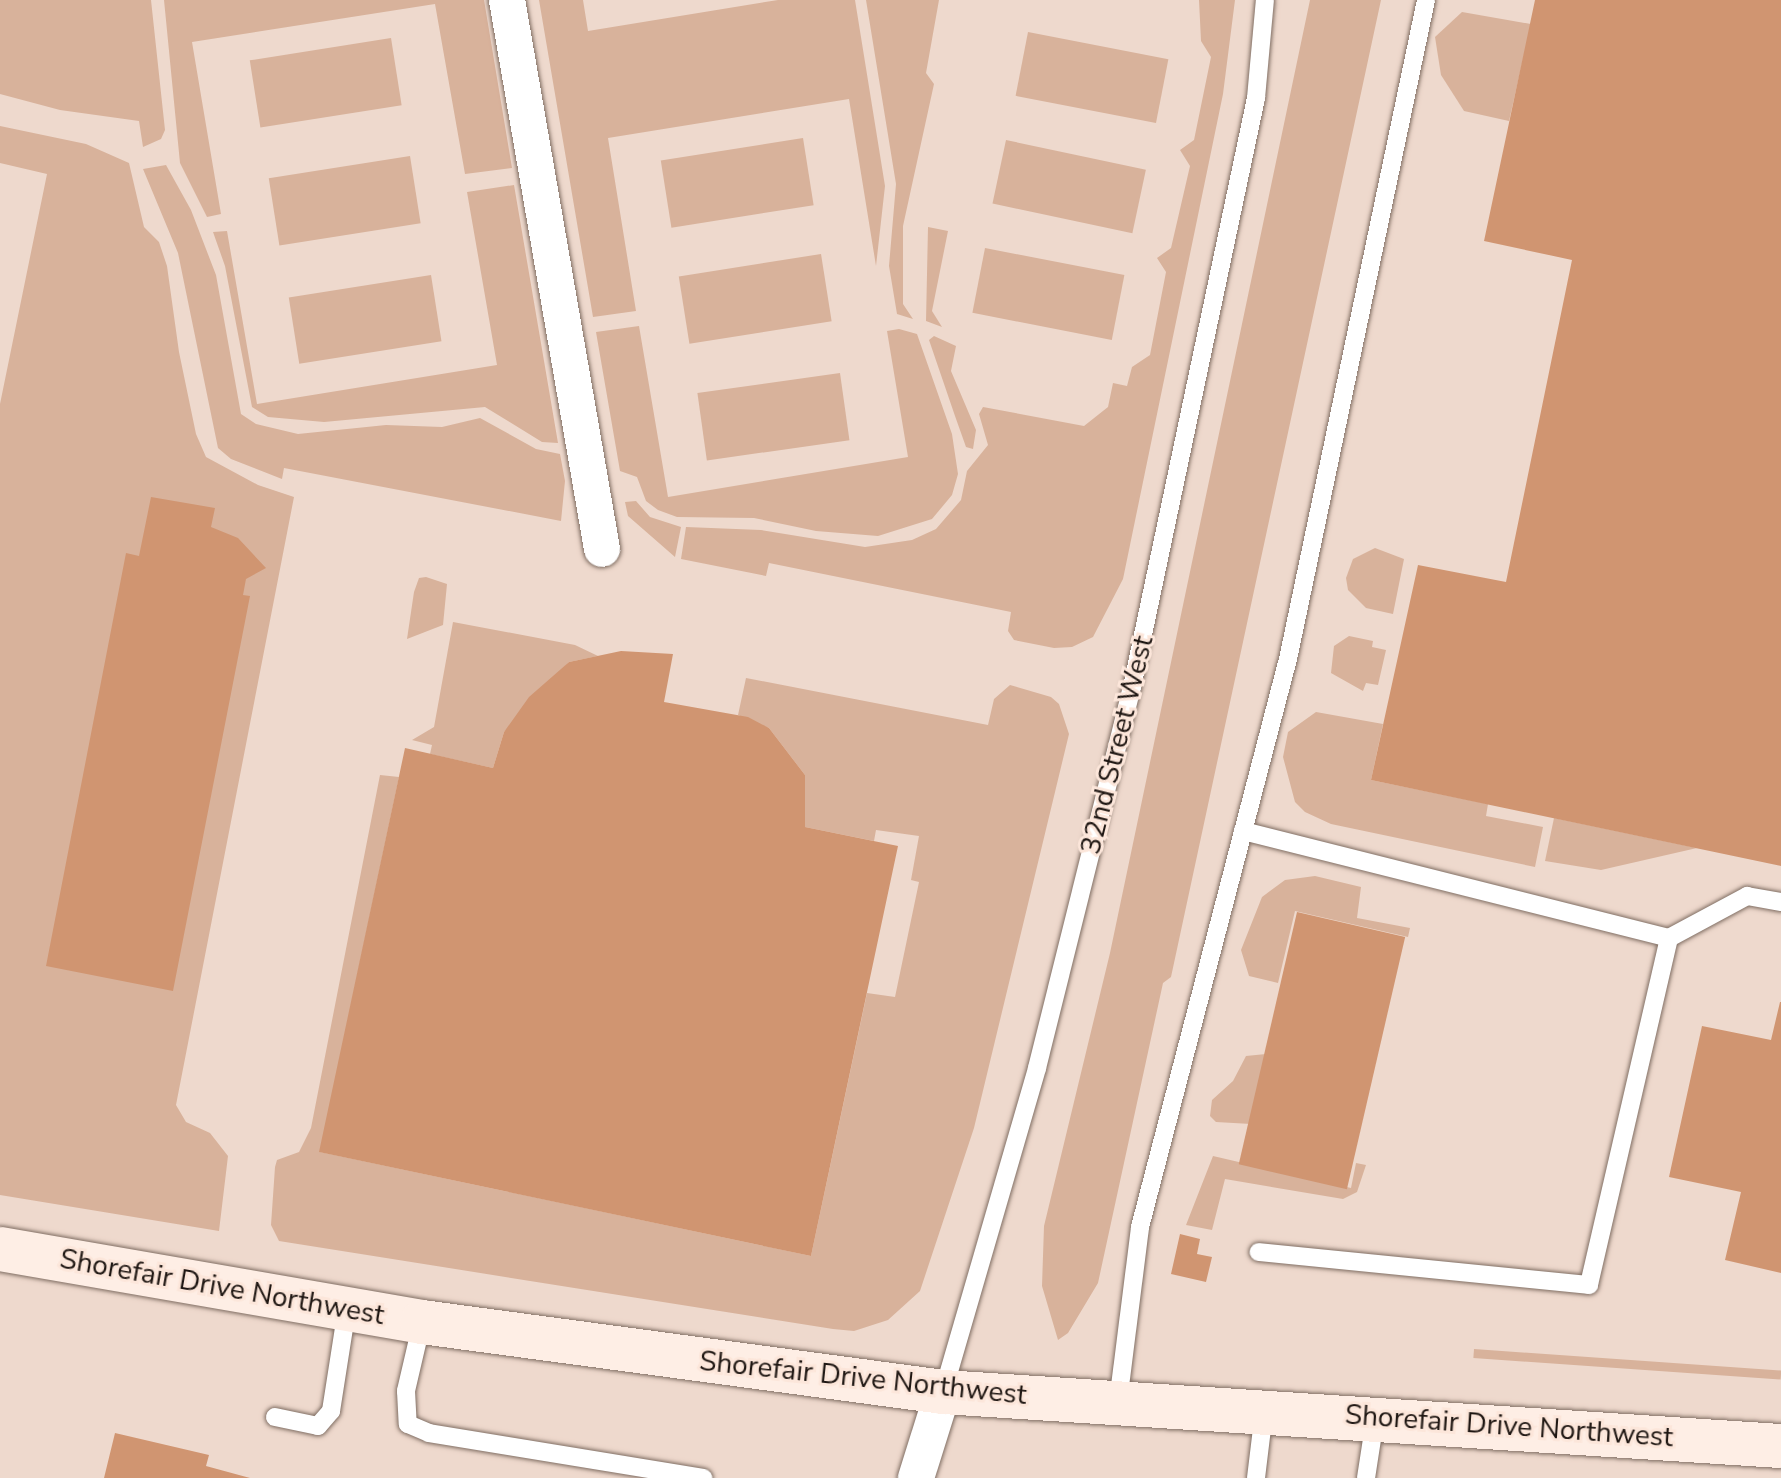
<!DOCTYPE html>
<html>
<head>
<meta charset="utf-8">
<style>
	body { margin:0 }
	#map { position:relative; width:1781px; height:1478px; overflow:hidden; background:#eed9cd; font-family:"Nunito Sans",sans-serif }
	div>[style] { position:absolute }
	.green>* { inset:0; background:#d8b29b; transform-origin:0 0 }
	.building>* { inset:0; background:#d09571; transform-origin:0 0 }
	.roads { filter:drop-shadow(0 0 2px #806e63) drop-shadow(0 0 2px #806e63) }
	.lane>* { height:18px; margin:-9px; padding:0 9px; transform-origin:9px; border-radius:9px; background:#fff }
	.street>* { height:36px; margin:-18px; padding:0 18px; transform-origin:18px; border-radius:18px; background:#fff }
	.secondary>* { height:44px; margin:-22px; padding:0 22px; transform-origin:22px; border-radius:22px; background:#feeee5 }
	span { translate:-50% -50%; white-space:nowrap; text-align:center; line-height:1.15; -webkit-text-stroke:6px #fce6da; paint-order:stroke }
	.street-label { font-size:28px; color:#1f1713 }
</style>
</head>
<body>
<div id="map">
	<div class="green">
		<div style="clip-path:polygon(0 0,151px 0,165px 130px,161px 139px,143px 147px,139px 121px,60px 110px,0 94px)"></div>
		<div style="clip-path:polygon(164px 0,484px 0,512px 168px,465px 174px,435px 4px,192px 42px,221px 214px,207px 217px,180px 163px)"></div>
		<div style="clip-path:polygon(539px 0,583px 0,588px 31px,778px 0,855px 0,885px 186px,876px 266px,849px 99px,608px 138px,636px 311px,593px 317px)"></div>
		<div style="clip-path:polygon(866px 0,939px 0,926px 73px,934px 84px,903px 226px,903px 304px,913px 319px,897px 314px,889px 266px,896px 184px)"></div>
		<div style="clip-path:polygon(1199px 0,1235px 0,1223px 94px,1123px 579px,1093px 637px,1072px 647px,1054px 648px,1014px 640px,1008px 631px,1011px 612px,769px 563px,766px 576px,681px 559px,686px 527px,761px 530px,865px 547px,912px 540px,936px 529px,961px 500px,967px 471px,988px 445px,979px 414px,983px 407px,1084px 426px,1108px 407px,1113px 383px,1127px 386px,1132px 367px,1150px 355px,1166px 272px,1157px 258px,1171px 248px,1190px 166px,1180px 150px,1194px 140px,1211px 57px,1201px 41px)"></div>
		<div style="clip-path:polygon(1310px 0,1381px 0,1171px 977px,1163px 983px,1098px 1283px,1068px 1333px,1058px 1340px,1042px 1286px,1044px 1226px,1110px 953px)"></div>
		<div style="clip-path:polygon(1462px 12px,1531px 24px,1509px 121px,1464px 111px,1441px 75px,1435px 37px)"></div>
		<div style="left:1028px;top:32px;width:143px;height:65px;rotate:11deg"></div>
		<div style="left:391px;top:38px;width:68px;height:143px;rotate:81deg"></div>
		<div style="clip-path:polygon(0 126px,86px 144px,129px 163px,144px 227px,159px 242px,167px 266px,179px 352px,196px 434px,206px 457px,258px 485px,294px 497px,176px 1105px,186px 1122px,210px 1133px,228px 1156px,219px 1231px,0 1195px,0 404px,47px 174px,0 163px)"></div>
		<div style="left:803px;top:138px;width:68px;height:144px;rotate:81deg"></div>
		<div style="left:1006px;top:140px;width:143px;height:65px;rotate:12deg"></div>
		<div style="left:410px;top:156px;width:68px;height:143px;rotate:81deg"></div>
		<div style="clip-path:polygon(166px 165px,191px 210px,216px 275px,241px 414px,256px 424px,298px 434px,386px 425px,442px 427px,480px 418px,536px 449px,560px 454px,565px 481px,561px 521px,284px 468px,282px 479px,231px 459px,218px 448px,178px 253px,143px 169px)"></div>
		<div style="clip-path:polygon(514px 185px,558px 443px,542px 442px,485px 407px,324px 422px,268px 417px,252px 407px,225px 266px,213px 232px,227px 231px,257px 404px,497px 365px,467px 192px)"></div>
		<div style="clip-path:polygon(928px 227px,948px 231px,932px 311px,942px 327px,926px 321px)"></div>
		<div style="left:985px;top:248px;width:142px;height:66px;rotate:11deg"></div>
		<div style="left:821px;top:254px;width:68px;height:144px;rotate:81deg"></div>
		<div style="left:431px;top:275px;width:67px;height:144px;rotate:81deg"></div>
		<div style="clip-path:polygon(639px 326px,668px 497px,908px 457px,887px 331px,899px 329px,917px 334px,952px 434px,958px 474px,952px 495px,932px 519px,878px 536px,816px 531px,754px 518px,677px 517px,658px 510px,646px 501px,637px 477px,620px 471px,596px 332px)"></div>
		<div style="clip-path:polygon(934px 336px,956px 346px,951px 371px,976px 430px,973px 449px,966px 447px,955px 416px,929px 340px)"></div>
		<div style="left:840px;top:373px;width:68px;height:144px;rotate:82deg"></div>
		<div style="clip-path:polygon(636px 501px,650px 517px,681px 527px,675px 557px,628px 516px,625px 502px)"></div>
		<div style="clip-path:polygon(1375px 548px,1404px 559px,1393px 614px,1366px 608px,1348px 590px,1346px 578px,1353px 559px)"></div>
		<div style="clip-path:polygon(426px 577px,447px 584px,443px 625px,407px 639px,414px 592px,419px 578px)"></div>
		<div style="clip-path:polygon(453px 622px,575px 645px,598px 656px,569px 662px,504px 732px,493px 768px,430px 754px,432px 745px,412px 740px,434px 727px)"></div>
		<div style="clip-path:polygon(1349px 636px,1373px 641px,1372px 647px,1386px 650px,1378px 685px,1366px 683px,1363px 691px,1331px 673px,1334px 646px)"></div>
		<div style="clip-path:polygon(746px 678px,988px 725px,994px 699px,1010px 685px,1051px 697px,1059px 704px,1069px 734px,974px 1128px,920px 1291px,888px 1320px,854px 1331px,833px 1329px,279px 1241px,271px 1225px,275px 1167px,277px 1160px,299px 1152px,311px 1128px,380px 775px,399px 777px,320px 1152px,811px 1256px,867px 993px,895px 997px,919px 882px,911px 880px,919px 836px,876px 830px,874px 841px,805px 827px,805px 775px,769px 728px,738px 715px)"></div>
		<div style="clip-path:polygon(1316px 712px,1383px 724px,1371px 780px,1488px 804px,1486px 816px,1543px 827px,1535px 867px,1331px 824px,1305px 812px,1295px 802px,1283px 757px,1288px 732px)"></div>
		<div style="clip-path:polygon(1554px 818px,1697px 848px,1601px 870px,1545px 861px)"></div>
		<div style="clip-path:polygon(1315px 876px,1361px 887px,1357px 918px,1410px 928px,1408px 937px,1295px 911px,1278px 983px,1249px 976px,1241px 950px,1262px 897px,1285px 880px)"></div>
		<div style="clip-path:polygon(1266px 1054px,1251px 1124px,1216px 1122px,1210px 1116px,1212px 1100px,1233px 1081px,1246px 1056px)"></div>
		<div style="clip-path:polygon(1213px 1156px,1351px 1188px,1356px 1163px,1366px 1165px,1357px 1192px,1343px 1199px,1225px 1179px,1212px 1230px,1186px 1225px)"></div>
		<div style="left:1474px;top:1349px;width:308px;height:9px;rotate:4deg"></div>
	</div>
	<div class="building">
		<div style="clip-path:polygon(1535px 0,1781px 0,1781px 866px,1371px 780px,1418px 565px,1506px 582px,1572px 260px,1484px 241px)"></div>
		<div style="clip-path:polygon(151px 497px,215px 508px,211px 527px,238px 538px,266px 568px,246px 579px,243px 595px,250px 596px,173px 991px,46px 966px,126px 553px,139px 556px)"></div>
		<div style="clip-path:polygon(621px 651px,673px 654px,664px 702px,748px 717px,769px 728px,805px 775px,805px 827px,898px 846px,811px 1256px,319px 1152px,405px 748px,493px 768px,504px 732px,529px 697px,569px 662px)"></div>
		<div style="left:1297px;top:912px;width:111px;height:259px;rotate:13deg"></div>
		<div style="clip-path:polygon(1780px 1002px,1781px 1002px,1781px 1273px,1725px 1260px,1741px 1192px,1669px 1177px,1702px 1026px,1771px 1040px)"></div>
		<div style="clip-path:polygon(1180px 1234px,1200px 1239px,1197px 1254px,1212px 1257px,1206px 1282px,1171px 1274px)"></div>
		<div style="clip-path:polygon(115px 1433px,209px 1455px,206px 1466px,250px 1478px,104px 1478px)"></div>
	</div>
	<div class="roads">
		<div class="lane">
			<div style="left:1243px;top:831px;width:439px;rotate:14.1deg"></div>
			<div style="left:1669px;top:938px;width:356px;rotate:103deg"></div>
			<div style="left:1589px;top:1285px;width:332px;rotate:-174.3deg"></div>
			<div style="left:1669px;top:938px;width:89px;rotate:-28.3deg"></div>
			<div style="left:1747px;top:896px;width:35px;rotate:10deg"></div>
			<div style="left:422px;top:1322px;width:71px;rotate:103.1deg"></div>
			<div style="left:406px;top:1391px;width:33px;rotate:87deg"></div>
			<div style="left:408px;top:1424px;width:23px;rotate:23deg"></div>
			<div style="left:429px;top:1433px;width:278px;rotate:9.3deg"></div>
			<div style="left:943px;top:1392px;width:337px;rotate:-73.8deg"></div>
			<div style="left:1037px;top:1068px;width:393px;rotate:-76deg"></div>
			<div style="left:1132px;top:687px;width:602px;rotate:-78.11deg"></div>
			<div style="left:1256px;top:98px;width:98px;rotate:-84.8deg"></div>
			<div style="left:1118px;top:1402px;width:176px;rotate:-82.8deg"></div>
			<div style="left:1140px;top:1227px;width:587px;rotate:-75.4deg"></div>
			<div style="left:1288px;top:659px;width:673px;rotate:-78.17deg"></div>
			<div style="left:275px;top:1417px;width:44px;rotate:11.8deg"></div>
			<div style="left:318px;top:1426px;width:20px;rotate:-49deg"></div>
			<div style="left:331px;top:1411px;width:103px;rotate:-81.1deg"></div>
			<div style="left:1256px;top:1478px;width:66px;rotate:-83.1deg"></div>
			<div style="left:1366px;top:1478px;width:59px;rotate:-81.2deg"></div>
		</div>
		<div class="street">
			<div style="left:507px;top:0;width:557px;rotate:80.18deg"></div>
			<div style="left:916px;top:1478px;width:90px;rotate:-72.6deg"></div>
		</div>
		<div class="secondary">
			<div style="left:0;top:1249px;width:428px;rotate:9.8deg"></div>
			<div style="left:422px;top:1322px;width:526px;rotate:7.65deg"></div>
			<div style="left:943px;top:1392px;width:840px;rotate:3.69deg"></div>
		</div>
	</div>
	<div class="street-label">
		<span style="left:1117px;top:745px;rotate:-76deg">32nd Street West</span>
		<span style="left:222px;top:1287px;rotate:10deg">Shorefair Drive Northwest</span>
		<span style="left:863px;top:1378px;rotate:6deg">Shorefair Drive Northwest</span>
		<span style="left:1509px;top:1426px;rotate:4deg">Shorefair Drive Northwest</span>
	</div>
</div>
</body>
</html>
